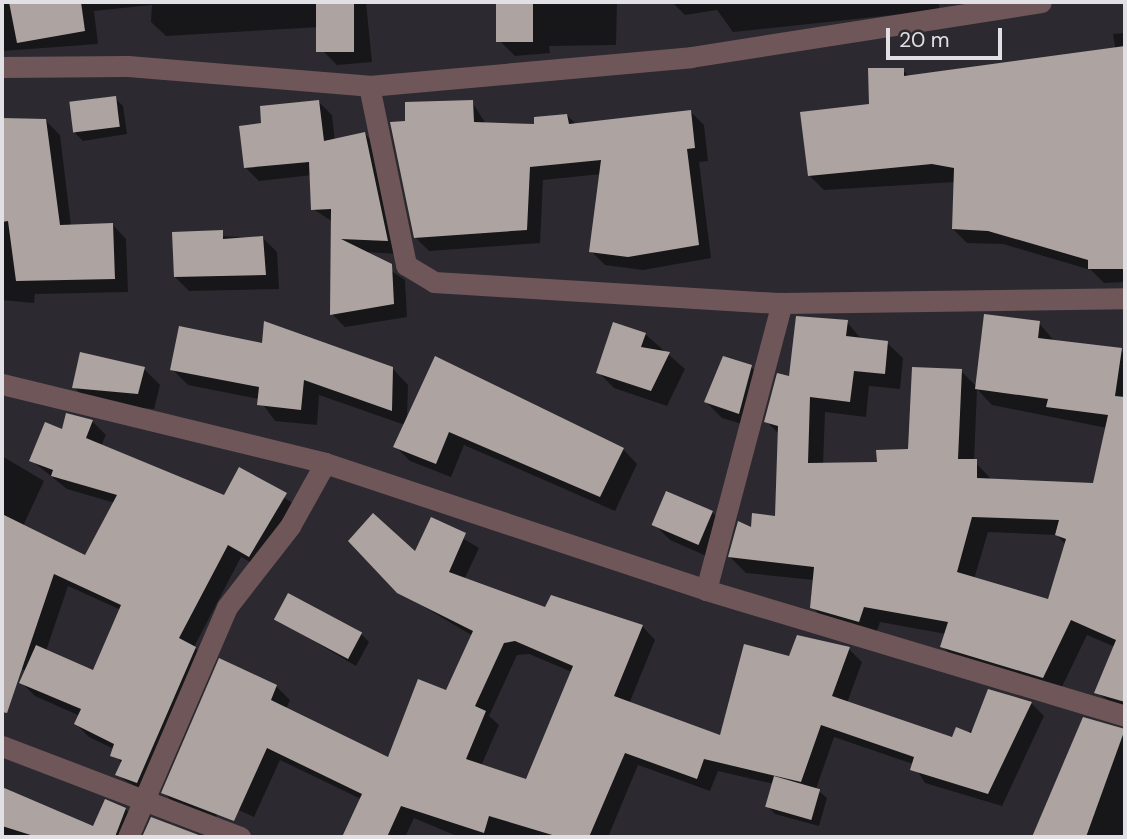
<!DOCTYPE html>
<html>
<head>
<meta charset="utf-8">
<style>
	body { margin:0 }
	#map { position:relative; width:1127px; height:839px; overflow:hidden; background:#2c2a30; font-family:"DM Sans",sans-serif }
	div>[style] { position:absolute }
	.shadow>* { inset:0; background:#0007 }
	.building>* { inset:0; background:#ada4a1; transform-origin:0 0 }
	.street>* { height:21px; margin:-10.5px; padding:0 10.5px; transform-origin:10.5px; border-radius:10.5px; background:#6f5659 }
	span { translate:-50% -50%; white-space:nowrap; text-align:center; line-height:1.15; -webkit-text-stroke:7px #2c2a30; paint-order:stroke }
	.frame { position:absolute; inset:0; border:4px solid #e1e0e4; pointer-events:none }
	.scale { position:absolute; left:886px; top:28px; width:116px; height:32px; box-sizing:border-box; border:4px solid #e1e0e4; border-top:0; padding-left:9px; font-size:21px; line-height:24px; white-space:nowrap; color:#e1e0e4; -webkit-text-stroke:5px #2c2a30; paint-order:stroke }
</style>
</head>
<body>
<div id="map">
	<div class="shadow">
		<div style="clip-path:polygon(2px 2px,366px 2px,372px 62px,337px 65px,323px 51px,320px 27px,166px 36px,151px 22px,152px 5px,94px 11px,98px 44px,2px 51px)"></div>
		<div style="clip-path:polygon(498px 2px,617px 2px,616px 45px,549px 46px,550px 53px,515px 56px,501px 42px)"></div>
		<div style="clip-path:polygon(672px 2px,939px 2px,939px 10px,733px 32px,717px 10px,685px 15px)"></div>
		<div style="clip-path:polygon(1125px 33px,1125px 74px,1118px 66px,1113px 34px)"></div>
		<div style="clip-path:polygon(903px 70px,910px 77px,1125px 106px,1125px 282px,1104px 283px,1091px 270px,1003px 244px,967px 243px,953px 229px,955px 182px,824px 190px,810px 176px)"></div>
		<div style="clip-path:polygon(115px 98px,123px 106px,127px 134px,83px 141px,75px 133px)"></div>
		<div style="clip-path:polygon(319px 102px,332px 115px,335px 141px,365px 134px,378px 148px,400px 254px,363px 252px,405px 280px,407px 317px,345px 327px,332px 314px,333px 222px,313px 209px,312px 175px,259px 181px,245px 167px,263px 125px)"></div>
		<div style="clip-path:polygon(472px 102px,486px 124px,536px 126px,567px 115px,577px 125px,691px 112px,704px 125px,708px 161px,699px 162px,711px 258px,643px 270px,605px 265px,591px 251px,601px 174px,543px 180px,540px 243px,429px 251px,415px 237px,407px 123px)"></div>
		<div style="clip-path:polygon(2px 119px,46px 121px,60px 135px,71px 226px,113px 225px,126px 239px,128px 292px,35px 294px,34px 303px,2px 300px)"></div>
		<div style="clip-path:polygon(174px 234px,263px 238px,277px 252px,279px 289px,189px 291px,175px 277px)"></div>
		<div style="clip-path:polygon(evenodd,847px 322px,862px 340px,887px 343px,903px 358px,900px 389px,869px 386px,866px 417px,825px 412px,823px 465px,878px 463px,910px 450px,961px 371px,977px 387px,1039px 323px,1055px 342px,1125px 352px,1125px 712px,1096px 692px,1115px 647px,1087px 635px,1059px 693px,958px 662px,942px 646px,946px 634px,880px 622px,875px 637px,828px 623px,812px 607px,814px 580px,746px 573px,730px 557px,752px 529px,777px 518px,779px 434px,766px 421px,790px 379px,847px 322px,977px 389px,992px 405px,1107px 428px,1094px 485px,992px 480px,974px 461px,977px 389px,847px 322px,988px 532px,1057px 535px,1066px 545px,1049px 601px,974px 579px,988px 532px)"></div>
		<div style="clip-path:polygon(645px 334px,685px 369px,667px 406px,614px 388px,598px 372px)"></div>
		<div style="clip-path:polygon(751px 367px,767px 383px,755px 428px,722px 418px,706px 402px)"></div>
		<div style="clip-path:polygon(392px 368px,408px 385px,407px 420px,623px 449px,637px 464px,615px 511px,464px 445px,451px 477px,410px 461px,395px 446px,405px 425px,319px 395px,317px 425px,275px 421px,259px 399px,188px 385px,172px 369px)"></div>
		<div style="clip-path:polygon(144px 369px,160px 385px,154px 409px,90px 403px,74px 387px)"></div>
		<div style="clip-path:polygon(evenodd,92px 421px,106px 435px,101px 446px,225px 497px,240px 469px,300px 508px,263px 569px,241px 557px,194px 647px,208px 661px,150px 796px,117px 775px,122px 765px,114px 749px,89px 737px,76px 724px,80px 716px,35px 696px,22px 683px,27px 671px,2px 661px,2px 573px,13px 552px,2px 547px,2px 456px,44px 481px,23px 526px,86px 557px,115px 503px,67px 489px,31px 460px,63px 431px,92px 421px,68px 586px,121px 610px,94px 672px,46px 651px,68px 586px)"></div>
		<div style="clip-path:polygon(712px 512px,729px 528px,720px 562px,670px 540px,654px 524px)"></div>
		<div style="clip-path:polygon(evenodd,432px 520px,479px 548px,464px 580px,546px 610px,642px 626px,655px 640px,629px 704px,721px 737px,790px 658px,849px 649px,862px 662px,847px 703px,953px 739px,1031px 703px,1044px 716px,1002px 806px,925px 783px,913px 764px,834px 737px,816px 789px,827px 798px,819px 826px,775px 814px,767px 806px,774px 784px,718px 771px,710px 791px,638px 765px,608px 837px,459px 837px,414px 818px,405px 837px,344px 837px,361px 799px,280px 760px,254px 817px,221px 802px,215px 820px,177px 806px,163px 792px,220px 660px,276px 686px,290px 700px,286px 709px,389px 759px,447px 692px,473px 636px,399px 592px,432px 520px,529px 654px,572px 672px,527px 781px,481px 766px,499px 725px,489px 716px,517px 655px,529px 654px)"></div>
		<div style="clip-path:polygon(278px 620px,361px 634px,369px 642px,356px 666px)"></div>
		<div style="clip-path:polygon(1084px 719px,1115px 728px,1125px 739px,1125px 837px,1034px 837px)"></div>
		<div style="clip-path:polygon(2px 787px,93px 828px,125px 809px,138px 821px,132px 837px,2px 837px)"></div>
	</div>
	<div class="building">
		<div style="clip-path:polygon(9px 2px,81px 2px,85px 31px,17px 43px)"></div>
		<div style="left:316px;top:2px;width:38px;height:50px"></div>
		<div style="left:496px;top:2px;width:37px;height:40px"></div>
		<div style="clip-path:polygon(1125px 46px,1125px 269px,1088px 269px,1088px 260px,988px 231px,952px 229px,954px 168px,932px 164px,808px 176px,800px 112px,869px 104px,868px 68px,904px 68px,904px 76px)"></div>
		<div style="left:116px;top:96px;width:31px;height:47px;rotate:83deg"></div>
		<div style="clip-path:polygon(319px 100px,324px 141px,365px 132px,388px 241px,341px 239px,392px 264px,394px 304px,330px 315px,331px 209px,311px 210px,309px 162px,244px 168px,239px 126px,261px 123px,260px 106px)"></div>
		<div style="clip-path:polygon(473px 100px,474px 122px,534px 124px,534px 117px,567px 114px,569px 124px,691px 110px,695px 148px,687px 149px,699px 245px,628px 257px,589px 252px,601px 160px,530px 167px,527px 230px,414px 238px,390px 122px,405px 121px,405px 102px)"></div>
		<div style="clip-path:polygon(2px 118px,46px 119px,60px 225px,113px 223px,115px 279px,16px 281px,8px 221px,2px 222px)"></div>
		<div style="clip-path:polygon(223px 230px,223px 239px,263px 236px,266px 275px,174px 277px,172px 232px)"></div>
		<div style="clip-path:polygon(evenodd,984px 314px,1040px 321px,1038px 338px,1122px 348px,1115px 396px,1125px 397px,1125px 702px,1094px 693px,1116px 640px,1071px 620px,1043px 678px,940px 647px,948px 622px,864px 607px,859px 622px,810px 608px,814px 567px,728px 557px,738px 521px,751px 527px,752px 513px,775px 516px,778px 426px,764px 422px,777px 373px,789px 376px,796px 316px,848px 320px,846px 336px,888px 341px,885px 374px,854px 371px,850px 402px,810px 397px,808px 463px,877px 462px,876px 450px,908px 449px,912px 367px,962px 369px,958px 459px,977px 459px,977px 478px,1093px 483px,1108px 415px,1046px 407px,1048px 399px,975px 389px,984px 314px,972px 517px,1059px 520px,1055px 535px,1066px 539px,1048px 599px,957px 572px,972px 517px)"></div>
		<div style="clip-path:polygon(264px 321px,393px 367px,392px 411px,304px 380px,301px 410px,257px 405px,259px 387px,170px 370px,179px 326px,262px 343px)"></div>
		<div style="clip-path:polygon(613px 322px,646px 333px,641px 347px,670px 352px,651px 391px,596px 373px)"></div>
		<div style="clip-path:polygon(80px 352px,145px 367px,138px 394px,72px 388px)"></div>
		<div style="clip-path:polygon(435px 356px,624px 448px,600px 497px,449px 432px,436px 464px,393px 447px)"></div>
		<div style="clip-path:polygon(723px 356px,752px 365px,739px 414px,704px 402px)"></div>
		<div style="clip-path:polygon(66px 413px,93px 420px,86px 438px,224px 495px,239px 467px,287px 493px,249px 557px,228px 545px,179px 638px,196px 647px,137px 783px,115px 775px,122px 760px,110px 756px,114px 744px,74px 724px,81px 709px,19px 683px,36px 645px,93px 670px,121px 605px,54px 574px,7px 713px,2px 712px,2px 514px,85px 555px,117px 495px,51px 476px,53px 470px,29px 461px,45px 422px,62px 429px)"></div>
		<div style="left:666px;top:491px;width:51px;height:37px;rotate:23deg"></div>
		<div style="clip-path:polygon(evenodd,373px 513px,415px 551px,431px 517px,466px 533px,449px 572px,545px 607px,551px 595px,643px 625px,614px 696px,720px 735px,744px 644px,789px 656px,797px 635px,850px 647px,832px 696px,952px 737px,956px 727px,971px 733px,988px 689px,1032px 702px,988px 794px,910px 770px,914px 757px,821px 725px,801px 782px,704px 759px,697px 779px,625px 753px,589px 837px,559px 837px,489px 816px,484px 833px,401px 806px,387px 837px,342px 837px,362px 794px,267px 748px,234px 821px,161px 793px,219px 658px,277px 685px,271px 700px,388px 757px,418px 679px,446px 690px,473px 631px,397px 593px,348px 541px,373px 513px,515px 641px,573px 666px,526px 779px,466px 759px,486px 711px,475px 706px,504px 643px,515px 641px)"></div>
		<div style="left:288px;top:593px;width:84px;height:30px;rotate:28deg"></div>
		<div style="clip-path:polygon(1083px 717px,1125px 729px,1086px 837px,1032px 837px)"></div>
		<div style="left:774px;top:776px;width:48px;height:32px;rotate:16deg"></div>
		<div style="clip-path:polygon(2px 787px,93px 826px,105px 799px,126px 808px,115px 837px,37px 837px,2px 826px)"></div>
		<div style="clip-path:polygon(151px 817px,204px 837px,142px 837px)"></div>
	</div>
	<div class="street">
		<div style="left:2px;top:67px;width:126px;rotate:-0.5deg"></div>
		<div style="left:128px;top:66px;width:242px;rotate:4.7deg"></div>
		<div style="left:369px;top:86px;width:323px;rotate:-5.1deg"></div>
		<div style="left:691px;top:57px;width:354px;rotate:-8.9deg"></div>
		<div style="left:369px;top:86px;width:183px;rotate:78.3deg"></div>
		<div style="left:406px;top:265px;width:33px;rotate:31deg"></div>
		<div style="left:434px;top:282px;width:349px;rotate:3.5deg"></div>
		<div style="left:782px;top:303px;width:343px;rotate:-0.8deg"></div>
		<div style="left:2px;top:384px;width:333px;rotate:13.7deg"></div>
		<div style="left:325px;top:463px;width:402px;rotate:18.4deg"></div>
		<div style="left:706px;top:590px;width:438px;rotate:16.7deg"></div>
		<div style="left:706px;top:590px;width:297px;rotate:-75.2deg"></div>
		<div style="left:2px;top:746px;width:255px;rotate:20.9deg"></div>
		<div style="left:128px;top:837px;width:250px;rotate:-66.7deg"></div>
		<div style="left:227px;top:607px;width:103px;rotate:-52.1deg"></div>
		<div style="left:290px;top:526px;width:72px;rotate:-60.9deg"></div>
	</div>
	<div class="frame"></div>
	<div class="scale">20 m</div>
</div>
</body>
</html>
